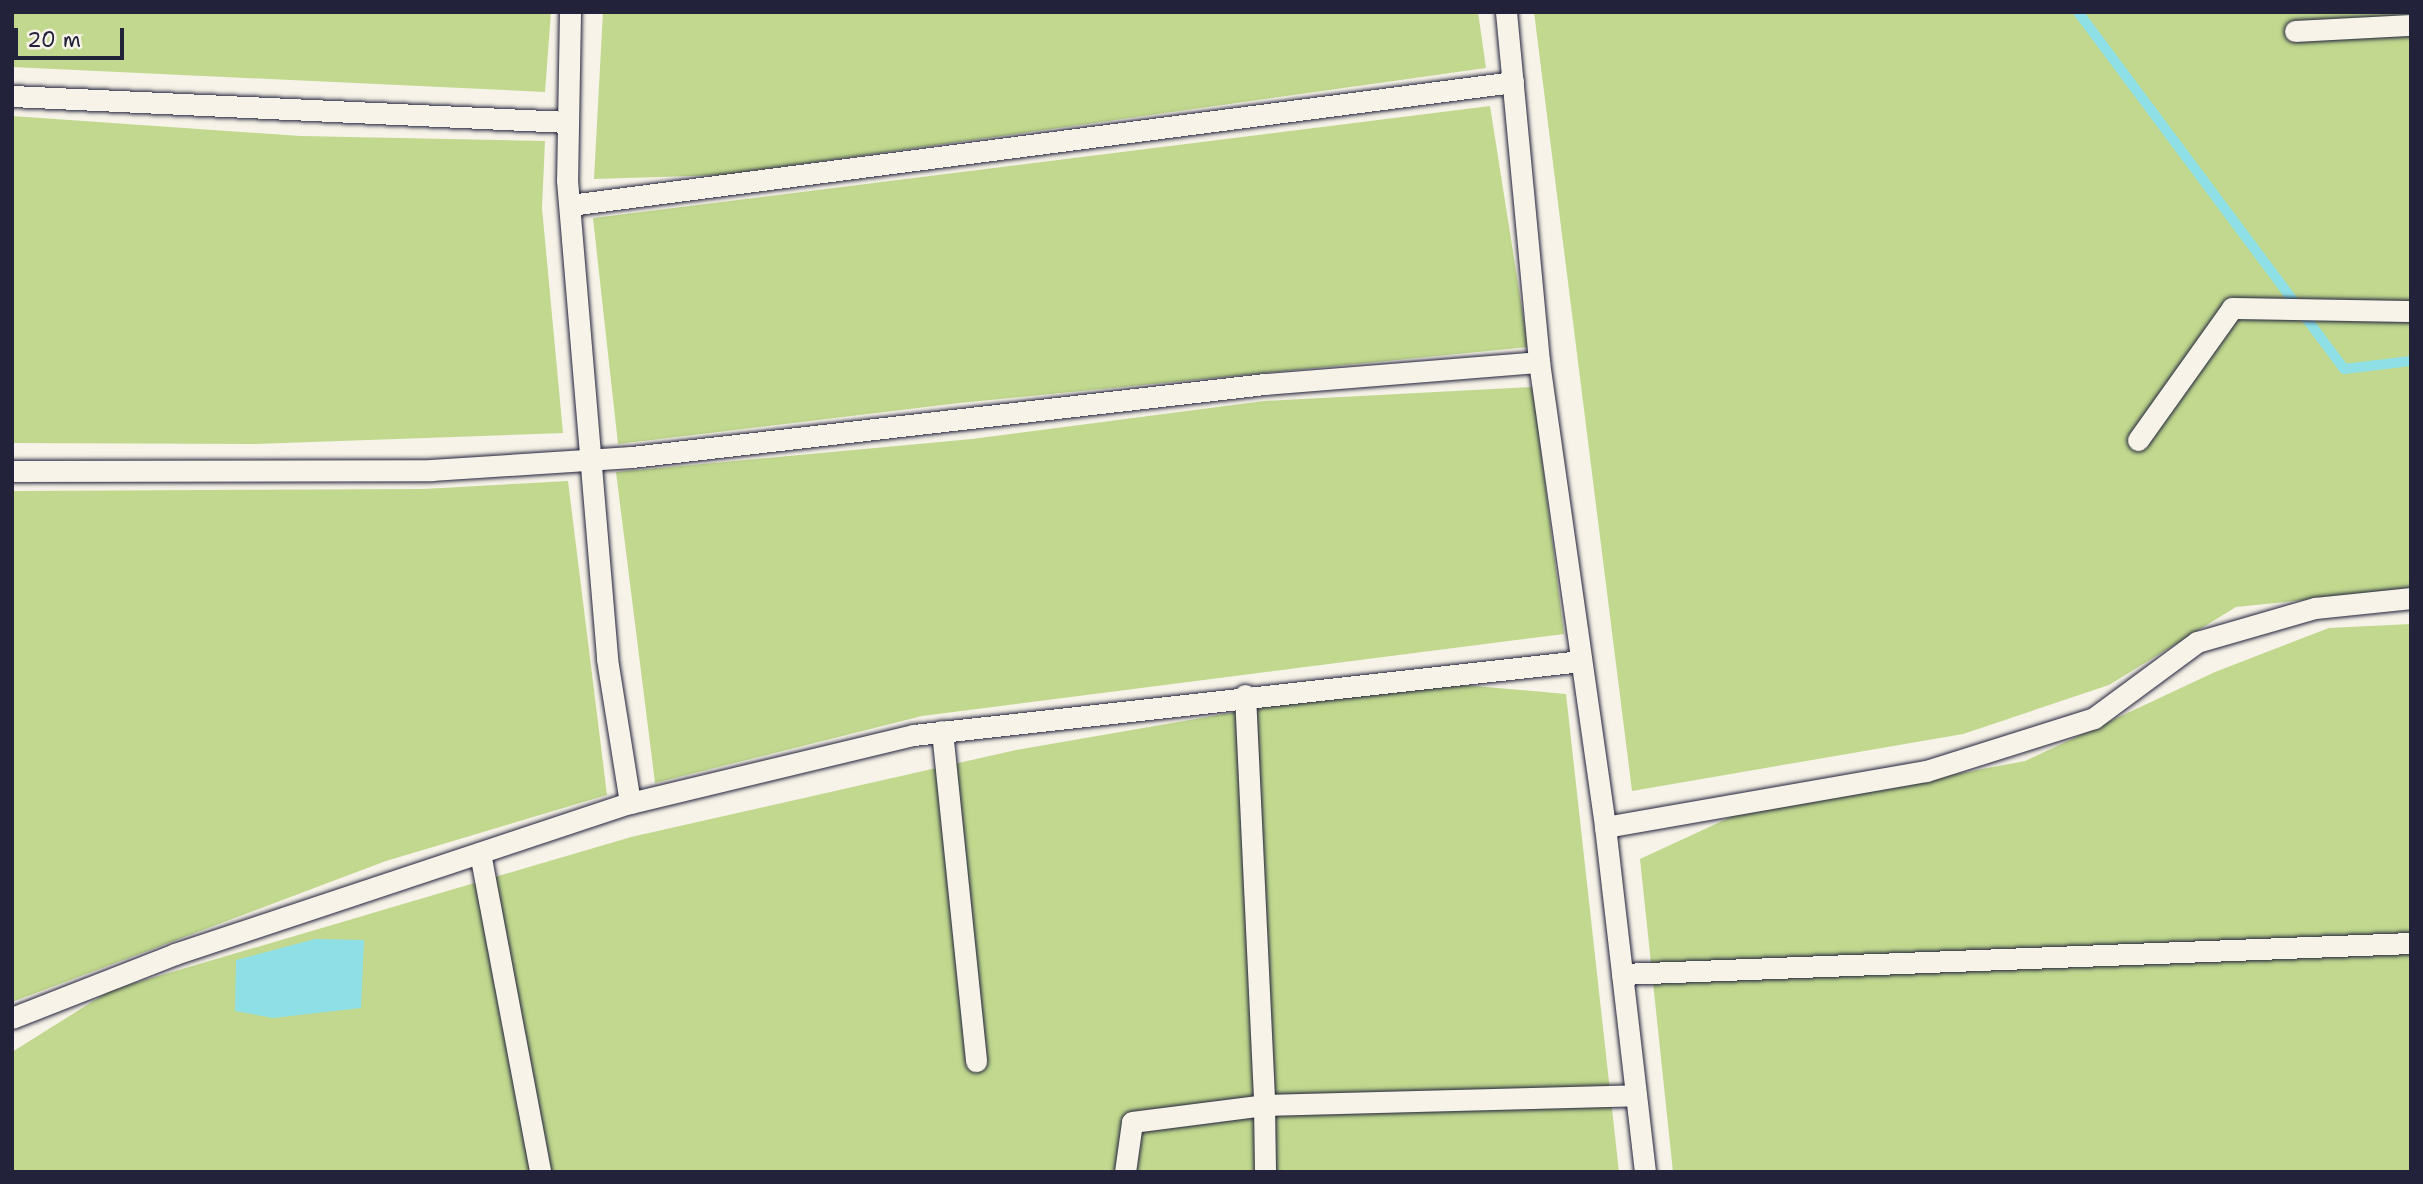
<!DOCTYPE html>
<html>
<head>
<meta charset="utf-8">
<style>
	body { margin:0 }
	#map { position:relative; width:2423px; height:1184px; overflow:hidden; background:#f7f3e8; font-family:"Shantell Sans",sans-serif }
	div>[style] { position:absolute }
	.green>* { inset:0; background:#c1d88e }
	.water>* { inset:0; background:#8ee0e6 }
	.stream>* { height:10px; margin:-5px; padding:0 5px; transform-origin:5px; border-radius:5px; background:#8ee0e6 }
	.roads { filter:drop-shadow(0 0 2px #22223b) drop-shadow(0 0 2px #22223b) }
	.service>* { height:21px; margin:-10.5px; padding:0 10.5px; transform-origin:10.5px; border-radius:10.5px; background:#f7f3e8 }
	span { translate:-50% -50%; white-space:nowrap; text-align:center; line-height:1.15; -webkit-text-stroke:6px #f7f3e8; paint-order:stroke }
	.frame { position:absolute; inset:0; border:14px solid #22223b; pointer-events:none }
	.scale { position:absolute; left:14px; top:28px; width:110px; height:32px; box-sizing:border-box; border:4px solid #22223b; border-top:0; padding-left:9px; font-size:21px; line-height:24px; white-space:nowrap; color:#22223b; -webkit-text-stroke:5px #f7f3e8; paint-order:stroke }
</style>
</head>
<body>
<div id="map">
	<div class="green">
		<div style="clip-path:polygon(12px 12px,551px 12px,545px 92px,12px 67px)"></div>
		<div style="clip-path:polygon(603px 12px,1478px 12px,1486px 68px,723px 175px,594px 179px)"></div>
		<div style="clip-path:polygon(1534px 12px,2411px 12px,2411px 589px,2236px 607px,2109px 685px,1963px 734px,1632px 791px)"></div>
		<div style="clip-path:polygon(1490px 106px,1528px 347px,959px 403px,618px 444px,593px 218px)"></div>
		<div style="clip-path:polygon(12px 116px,300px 136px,545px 141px,542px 208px,563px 433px,255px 444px,12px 443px)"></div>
		<div style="clip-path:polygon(1533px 387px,1564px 634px,922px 716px,655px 783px,616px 472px,972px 439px,1264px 401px)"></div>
		<div style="clip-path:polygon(568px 481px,607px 795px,386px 861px,12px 1002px,12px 491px,424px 489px)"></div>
		<div style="clip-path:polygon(2411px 624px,2411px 1172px,1673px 1172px,1640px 859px,1733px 816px,2025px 761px,2215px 672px,2329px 628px)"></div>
		<div style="clip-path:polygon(1416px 681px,1566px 694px,1619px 1172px,12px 1172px,12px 1052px,111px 990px,631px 837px,1016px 750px)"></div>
	</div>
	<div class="water">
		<div style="clip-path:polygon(315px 939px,364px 940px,361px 1008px,273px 1018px,235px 1011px,236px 960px)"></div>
	</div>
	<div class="stream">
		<div style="left:2078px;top:12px;width:445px;rotate:53.3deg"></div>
		<div style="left:2344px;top:369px;width:67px;rotate:-6.8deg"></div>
	</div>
	<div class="roads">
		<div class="service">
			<div style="left:570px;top:12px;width:168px;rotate:91deg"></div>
			<div style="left:567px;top:180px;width:481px;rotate:85.2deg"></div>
			<div style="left:607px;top:659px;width:146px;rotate:80.9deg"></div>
			<div style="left:630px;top:803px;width:292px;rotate:-13.5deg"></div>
			<div style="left:914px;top:735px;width:671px;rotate:-6.33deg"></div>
			<div style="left:1506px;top:12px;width:352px;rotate:84.6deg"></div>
			<div style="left:2295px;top:31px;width:116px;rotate:-3deg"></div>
			<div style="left:12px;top:96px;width:556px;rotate:2.68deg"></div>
			<div style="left:570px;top:205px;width:951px;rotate:-7.43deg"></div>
			<div style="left:2138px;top:440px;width:162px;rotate:-54.5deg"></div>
			<div style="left:2232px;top:308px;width:179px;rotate:1deg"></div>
			<div style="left:12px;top:471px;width:419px;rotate:-0.1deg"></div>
			<div style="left:431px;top:470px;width:201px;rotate:-3.7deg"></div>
			<div style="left:632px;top:457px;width:637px;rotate:-6.58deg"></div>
			<div style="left:1265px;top:384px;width:275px;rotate:-4.6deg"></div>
			<div style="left:1539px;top:362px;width:470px;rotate:81.9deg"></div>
			<div style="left:1245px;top:695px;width:410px;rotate:87.3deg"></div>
			<div style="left:1264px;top:1105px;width:372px;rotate:-1.5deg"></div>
			<div style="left:942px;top:731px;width:332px;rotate:84.1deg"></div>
			<div style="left:480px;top:853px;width:325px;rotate:79.3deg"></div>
			<div style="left:1622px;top:974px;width:790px;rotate:-2.25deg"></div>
			<div style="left:12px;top:1018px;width:175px;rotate:-21.4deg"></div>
			<div style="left:175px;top:954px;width:479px;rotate:-18.4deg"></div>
			<div style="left:1125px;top:1172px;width:50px;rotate:-82deg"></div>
			<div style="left:1132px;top:1122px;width:133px;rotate:-7.3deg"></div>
			<div style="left:1264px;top:1105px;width:67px;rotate:89.1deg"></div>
			<div style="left:1645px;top:1172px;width:347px;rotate:-96.6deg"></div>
			<div style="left:1605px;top:827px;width:326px;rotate:-9.9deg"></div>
			<div style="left:1926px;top:771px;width:176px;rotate:-17.5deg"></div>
			<div style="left:2094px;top:718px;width:128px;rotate:-36.4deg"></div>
			<div style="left:2197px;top:642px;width:123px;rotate:-16.1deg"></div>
			<div style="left:2315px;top:608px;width:97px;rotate:-5.9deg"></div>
		</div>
	</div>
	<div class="frame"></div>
	<div class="scale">20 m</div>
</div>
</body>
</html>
